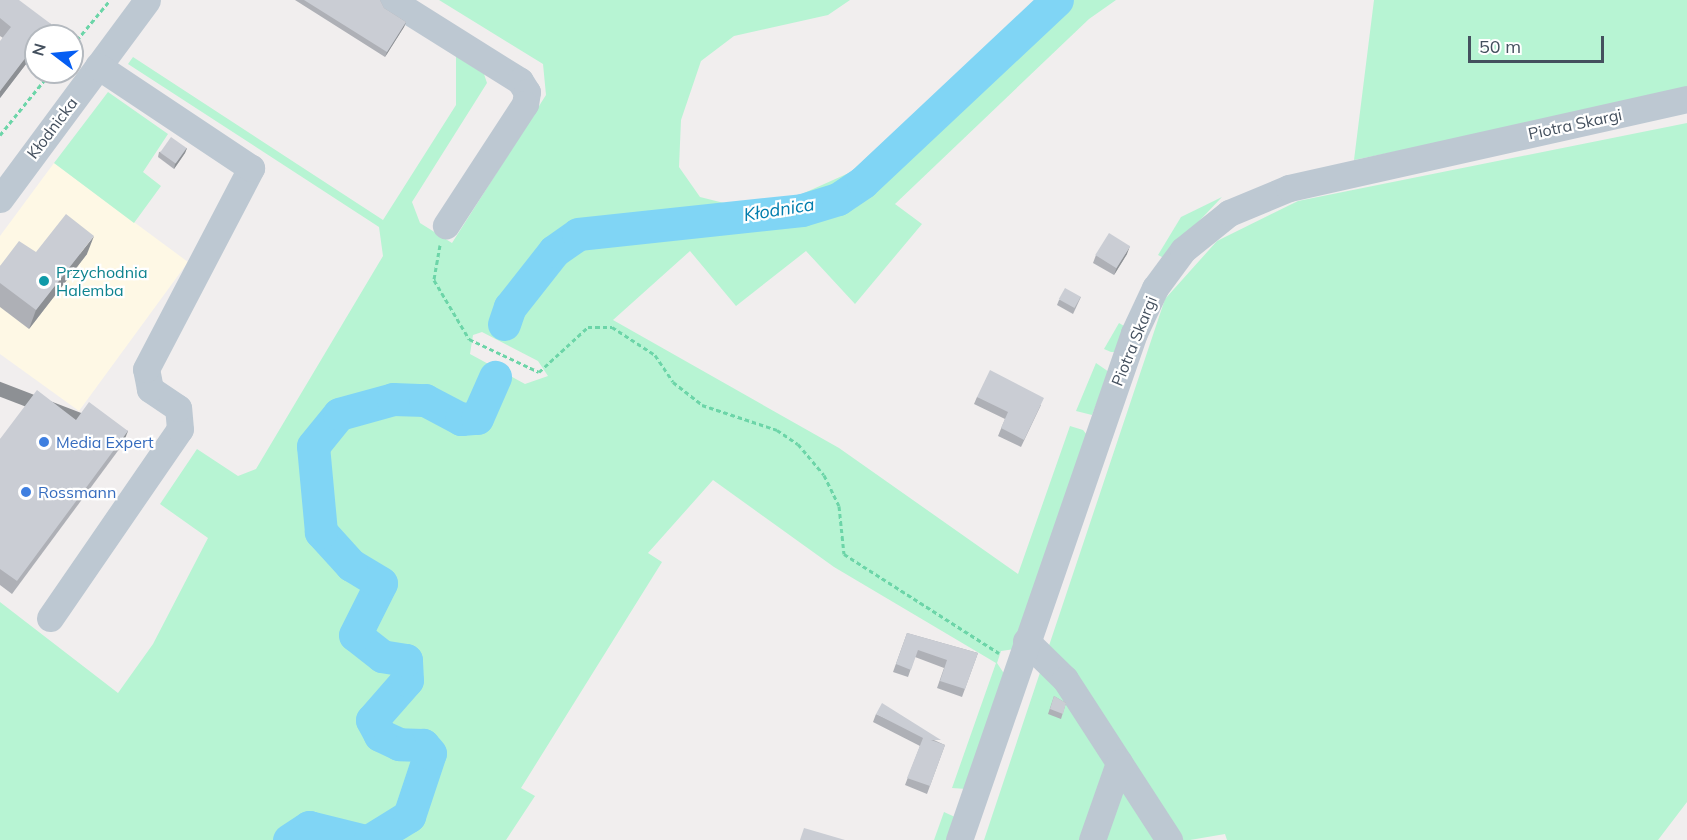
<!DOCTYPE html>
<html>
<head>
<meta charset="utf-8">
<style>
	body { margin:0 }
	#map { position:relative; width:1687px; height:840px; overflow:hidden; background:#f1eeee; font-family:Mulish,sans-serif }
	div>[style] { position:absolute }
	.commercial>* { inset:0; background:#fef8e5 }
	.green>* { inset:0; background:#b7f4d3 }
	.river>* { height:33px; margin:-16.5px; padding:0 16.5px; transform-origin:16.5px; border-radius:16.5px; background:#80d5f5 }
	.path>* { height:3px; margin-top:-1.5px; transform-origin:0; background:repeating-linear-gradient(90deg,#6cd5a8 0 4.5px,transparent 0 7.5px) }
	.minor>* { height:27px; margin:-13.5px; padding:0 13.5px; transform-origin:13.5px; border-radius:13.5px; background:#bdc8d2 }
	.wall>* { inset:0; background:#aeb0b6 }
	.shaded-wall>* { inset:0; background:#8d9094; transform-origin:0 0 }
	.building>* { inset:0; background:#cacdd4; transform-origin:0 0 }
	.dots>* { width:16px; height:16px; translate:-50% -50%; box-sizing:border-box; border:3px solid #fff; border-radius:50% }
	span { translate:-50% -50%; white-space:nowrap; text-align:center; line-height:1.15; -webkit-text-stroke:4.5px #fff; paint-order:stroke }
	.street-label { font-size:16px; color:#44505e }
	.culture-label { font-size:16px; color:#0d838f }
	.left { translate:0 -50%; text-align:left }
	.shop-label { font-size:16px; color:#366cbe }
	.water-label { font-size:18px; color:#017dad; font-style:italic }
	.north { position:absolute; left:24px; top:24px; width:60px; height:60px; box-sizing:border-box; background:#fff; border:2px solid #b4b9bf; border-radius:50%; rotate:286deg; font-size:16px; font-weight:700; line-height:24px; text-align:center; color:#44505e }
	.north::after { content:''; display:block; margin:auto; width:21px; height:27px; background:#065ef3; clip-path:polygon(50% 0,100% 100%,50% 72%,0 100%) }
	.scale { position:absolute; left:1468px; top:36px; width:136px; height:27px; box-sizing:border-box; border:3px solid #44505e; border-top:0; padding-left:8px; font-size:18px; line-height:21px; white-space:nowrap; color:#44505e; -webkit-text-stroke:4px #fff; paint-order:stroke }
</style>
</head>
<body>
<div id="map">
	<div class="commercial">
		<div style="clip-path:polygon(54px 163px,188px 262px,79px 411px,0 354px,0 236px)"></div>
	</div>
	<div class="green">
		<div style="clip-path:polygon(evenodd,439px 0,850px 0,828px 15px,734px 36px,701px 61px,681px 120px,679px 167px,700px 197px,732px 205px,784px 202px,851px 172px,1037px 0,1116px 0,1089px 19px,895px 204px,922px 224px,855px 304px,806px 251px,736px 306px,690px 251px,613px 320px,839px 448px,1018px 574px,1070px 426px,1083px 430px,1087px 435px,1015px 649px,1001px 651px,997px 663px,1005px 675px,966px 789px,952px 788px,996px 663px,834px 567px,713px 480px,648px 553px,662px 562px,521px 788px,535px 796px,506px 840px,0 840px,0 602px,118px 693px,153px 644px,208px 538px,160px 504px,197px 449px,238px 476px,256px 469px,383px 256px,379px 227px,128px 64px,133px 57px,383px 220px,456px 105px,456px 56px,484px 74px,487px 83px,412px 202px,420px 223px,452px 243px,546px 95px,543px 64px,439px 0,482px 332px,538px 361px,548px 376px,525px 384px,470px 354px,473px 335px,482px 332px)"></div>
		<div style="clip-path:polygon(1374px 0,1687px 0,1687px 92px,1354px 160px)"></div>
		<div style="clip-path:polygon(108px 92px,168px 134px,143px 172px,161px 186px,134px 223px,54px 163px)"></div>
		<div style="clip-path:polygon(1687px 123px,1687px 802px,1658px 840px,1227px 840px,1225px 834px,1190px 840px,984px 840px,1165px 299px,1217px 241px,1298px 201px)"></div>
		<div style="clip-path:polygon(1222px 197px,1164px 258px,1158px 255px,1181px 217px)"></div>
		<div style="clip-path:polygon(1119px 323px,1124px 326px,1116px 352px,1111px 352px,1104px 349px)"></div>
		<div style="clip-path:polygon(1096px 363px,1109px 372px,1092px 415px,1076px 411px)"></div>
		<div style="clip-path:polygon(944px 812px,955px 817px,949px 840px,934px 840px)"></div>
	</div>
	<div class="river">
		<div style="left:504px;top:324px;width:18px;rotate:-71deg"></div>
		<div style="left:510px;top:307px;width:71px;rotate:-51.8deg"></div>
		<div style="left:554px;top:251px;width:29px;rotate:-35deg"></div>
		<div style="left:578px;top:234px;width:225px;rotate:-6.1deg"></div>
		<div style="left:802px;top:210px;width:38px;rotate:-17deg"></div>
		<div style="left:838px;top:199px;width:30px;rotate:-34deg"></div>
		<div style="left:863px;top:182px;width:266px;rotate:-43.2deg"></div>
		<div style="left:289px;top:840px;width:24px;rotate:-33deg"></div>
		<div style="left:309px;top:827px;width:54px;rotate:14deg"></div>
		<div style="left:370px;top:840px;width:46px;rotate:-31.6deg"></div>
		<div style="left:409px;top:816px;width:66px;rotate:-71.6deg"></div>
		<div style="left:430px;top:753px;width:11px;rotate:-131deg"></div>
		<div style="left:423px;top:745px;width:24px;rotate:-178deg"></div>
		<div style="left:399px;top:744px;width:21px;rotate:-155deg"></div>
		<div style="left:380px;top:735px;width:17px;rotate:-118deg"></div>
		<div style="left:372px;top:720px;width:53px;rotate:-48.8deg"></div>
		<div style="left:407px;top:680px;width:20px;rotate:-93deg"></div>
		<div style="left:406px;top:660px;width:24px;rotate:-171deg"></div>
		<div style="left:382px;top:656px;width:34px;rotate:-142deg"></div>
		<div style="left:355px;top:635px;width:58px;rotate:-63.4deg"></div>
		<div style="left:381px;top:583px;width:35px;rotate:-149deg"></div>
		<div style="left:351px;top:565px;width:45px;rotate:-132.3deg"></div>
		<div style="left:321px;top:532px;width:86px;rotate:-95.3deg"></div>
		<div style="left:313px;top:446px;width:41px;rotate:-50.9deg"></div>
		<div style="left:339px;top:414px;width:56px;rotate:-15.5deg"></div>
		<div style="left:393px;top:399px;width:32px;rotate:2deg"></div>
		<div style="left:425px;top:400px;width:41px;rotate:27.8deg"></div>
		<div style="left:461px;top:419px;width:16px;rotate:-4deg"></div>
		<div style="left:477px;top:418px;width:45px;rotate:-66.3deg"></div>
	</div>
	<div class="path">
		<div style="left:72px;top:46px;width:60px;rotate:-50.4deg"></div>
		<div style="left:0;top:135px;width:81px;rotate:-51deg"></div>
		<div style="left:440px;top:245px;width:36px;rotate:100deg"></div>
		<div style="left:434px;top:280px;width:69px;rotate:59.3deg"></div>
		<div style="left:469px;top:339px;width:77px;rotate:25.2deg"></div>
		<div style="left:539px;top:372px;width:67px;rotate:-42.6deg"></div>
		<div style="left:588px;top:327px;width:24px"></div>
		<div style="left:612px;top:327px;width:51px;rotate:33.1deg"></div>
		<div style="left:655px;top:355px;width:32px;rotate:56deg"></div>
		<div style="left:673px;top:382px;width:37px;rotate:38deg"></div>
		<div style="left:702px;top:405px;width:79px;rotate:18.4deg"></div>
		<div style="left:777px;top:430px;width:25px;rotate:34deg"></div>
		<div style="left:798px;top:444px;width:40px;rotate:50deg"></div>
		<div style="left:824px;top:475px;width:34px;rotate:64deg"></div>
		<div style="left:839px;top:506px;width:48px;rotate:84.1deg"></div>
		<div style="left:844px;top:554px;width:184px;rotate:32.6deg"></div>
	</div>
	<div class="minor">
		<div style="left:391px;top:0;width:152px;rotate:32.1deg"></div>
		<div style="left:520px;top:81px;width:13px;rotate:58deg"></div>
		<div style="left:527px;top:92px;width:12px;rotate:99deg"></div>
		<div style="left:525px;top:104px;width:145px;rotate:123.1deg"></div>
		<div style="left:0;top:199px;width:247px;rotate:-53.5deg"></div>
		<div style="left:50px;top:618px;width:229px;rotate:-55.5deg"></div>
		<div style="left:180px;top:429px;width:21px;rotate:-95deg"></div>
		<div style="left:178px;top:408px;width:34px;rotate:-146deg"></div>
		<div style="left:150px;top:389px;width:20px;rotate:-101deg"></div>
		<div style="left:146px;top:369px;width:227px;rotate:-62.4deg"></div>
		<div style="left:251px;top:168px;width:184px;rotate:-146.3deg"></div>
		<div style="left:1026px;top:641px;width:54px;rotate:44.3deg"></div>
		<div style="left:1065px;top:679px;width:192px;rotate:57.1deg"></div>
		<div style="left:959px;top:840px;width:536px;rotate:-70.96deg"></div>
		<div style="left:1134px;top:333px;width:50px;rotate:-65deg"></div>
		<div style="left:1155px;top:288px;width:47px;rotate:-53.6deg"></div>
		<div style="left:1183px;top:250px;width:59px;rotate:-38.8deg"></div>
		<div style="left:1229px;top:213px;width:65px;rotate:-22.6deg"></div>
		<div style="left:1289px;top:188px;width:408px;rotate:-12.6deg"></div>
		<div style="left:1092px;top:840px;width:82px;rotate:-70.7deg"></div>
	</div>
	<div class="wall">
		<div style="clip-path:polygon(0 0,51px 24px,47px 36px,36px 36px,36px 51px,0 98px,3px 38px,0 36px)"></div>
		<div style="clip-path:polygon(295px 0,380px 0,384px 8px,406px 22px,404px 27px,385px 57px)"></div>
		<div style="clip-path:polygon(187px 148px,185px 153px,174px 169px,158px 157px,159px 152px)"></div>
		<div style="clip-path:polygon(36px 252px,87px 254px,29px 329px,0 307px,0 266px)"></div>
		<div style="clip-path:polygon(1127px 254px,1114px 275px,1093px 263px,1096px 255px)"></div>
		<div style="clip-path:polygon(1081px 297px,1073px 314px,1057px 305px,1059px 300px)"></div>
		<div style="clip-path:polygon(977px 397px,1041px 405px,1021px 447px,998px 436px,1005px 419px,974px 404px)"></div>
		<div style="clip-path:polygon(76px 420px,123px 444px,12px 594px,0 585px,0 439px)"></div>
		<div style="clip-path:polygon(907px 633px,978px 653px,962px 697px,937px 688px,944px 668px,915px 657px,908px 677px,893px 672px)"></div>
		<div style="clip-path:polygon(1054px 696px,1066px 703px,1061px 719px,1048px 714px)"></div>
		<div style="clip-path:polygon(876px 714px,945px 745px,927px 794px,905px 785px,920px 746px,873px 722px)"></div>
	</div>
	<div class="shaded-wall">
		<div style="clip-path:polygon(406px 22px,404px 27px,385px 57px,387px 52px)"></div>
		<div style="clip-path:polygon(51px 24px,47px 36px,42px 36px)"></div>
		<div style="clip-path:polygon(36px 44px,36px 51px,0 98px,0 91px)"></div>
		<div style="clip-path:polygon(187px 148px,185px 153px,174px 169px,175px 164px)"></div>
		<div style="clip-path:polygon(94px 236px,87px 254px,29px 329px,36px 310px)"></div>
		<div style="clip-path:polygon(1130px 246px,1127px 254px,1114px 275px,1117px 267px)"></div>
		<div style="left:128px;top:431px;width:14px;height:187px;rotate:111deg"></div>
	</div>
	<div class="building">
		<div style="clip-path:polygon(0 0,19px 0,51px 24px,42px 36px,36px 36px,36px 44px,0 91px,0 41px,11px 27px,0 18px)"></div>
		<div style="clip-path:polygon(304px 0,380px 0,384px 8px,406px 22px,387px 52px)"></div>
		<div style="left:171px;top:137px;width:19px;height:19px;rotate:35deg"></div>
		<div style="clip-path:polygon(66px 214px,94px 236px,36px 310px,0 283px,0 266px,19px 241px,36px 252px)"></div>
		<div style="left:1109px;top:233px;width:25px;height:26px;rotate:32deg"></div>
		<div style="left:1065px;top:288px;width:18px;height:13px;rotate:29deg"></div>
		<div style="clip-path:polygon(990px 370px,1044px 398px,1024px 440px,1001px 428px,1008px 412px,977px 397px)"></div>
		<div style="clip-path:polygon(37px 390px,76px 420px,89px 402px,128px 431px,17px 581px,0 569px,0 439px)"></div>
		<div style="clip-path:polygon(907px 633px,978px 653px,965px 689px,940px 681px,947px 660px,918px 650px,911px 670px,896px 664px)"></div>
		<div style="clip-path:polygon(1054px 696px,1066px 703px,1063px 714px,1050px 709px)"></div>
		<div style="clip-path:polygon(882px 703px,941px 740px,931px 740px,945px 745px,930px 786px,907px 778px,923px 738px,876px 714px)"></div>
		<div style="clip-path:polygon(804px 828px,845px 840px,800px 840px)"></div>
	</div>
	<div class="dots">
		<div style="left:44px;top:281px;background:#0f9aa8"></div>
		<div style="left:44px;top:442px;background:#3f7fe0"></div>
		<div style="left:26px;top:492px;background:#3f7fe0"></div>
	</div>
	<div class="street-label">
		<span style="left:1575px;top:124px;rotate:-12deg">Piotra Skargi</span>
		<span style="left:52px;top:128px;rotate:-53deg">Kłodnicka</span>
		<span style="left:1134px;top:341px;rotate:-68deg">Piotra Skargi</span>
	</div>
	<div class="culture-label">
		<span class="left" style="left:56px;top:281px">Przychodnia<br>Halemba</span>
	</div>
	<div class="shop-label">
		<span class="left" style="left:56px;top:442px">Media Expert</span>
		<span class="left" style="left:38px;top:492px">Rossmann</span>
	</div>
	<div class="water-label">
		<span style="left:779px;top:210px;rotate:-9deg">Kłodnica</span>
	</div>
	<div class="north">N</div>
	<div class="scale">50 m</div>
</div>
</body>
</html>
